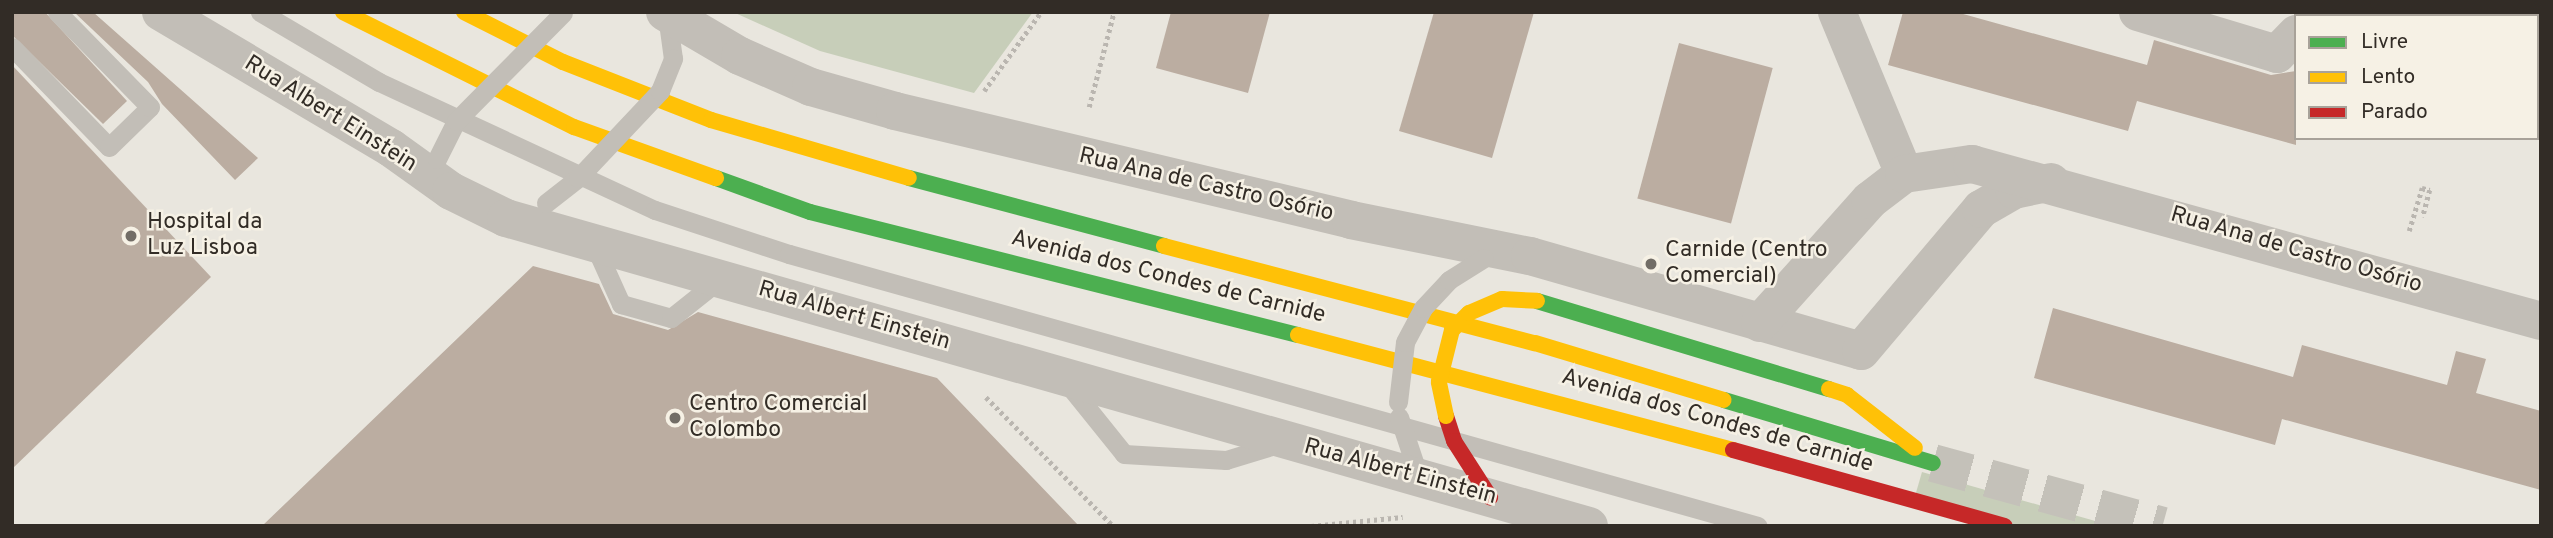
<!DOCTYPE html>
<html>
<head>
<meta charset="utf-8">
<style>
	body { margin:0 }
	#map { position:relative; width:2553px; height:538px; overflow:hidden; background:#e9e6de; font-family:Overpass,sans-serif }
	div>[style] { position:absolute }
	.green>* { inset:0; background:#c7ceb9 }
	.building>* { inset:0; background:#bbada1; transform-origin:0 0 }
	.secondary-tunnel>* { height:38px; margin-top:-19px; transform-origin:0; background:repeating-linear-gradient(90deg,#c4c1b9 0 38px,transparent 0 57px) }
	.path>* { height:4.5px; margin-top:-2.25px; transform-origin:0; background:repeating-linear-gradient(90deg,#bab6b0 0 3.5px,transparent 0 7px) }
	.lane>* { height:19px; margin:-9.5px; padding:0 9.5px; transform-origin:9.5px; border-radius:9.5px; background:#c2beb7 }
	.street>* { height:38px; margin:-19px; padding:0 19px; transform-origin:19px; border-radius:19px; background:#c2beb7 }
	.fast>* { height:16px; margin:-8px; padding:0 8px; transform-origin:8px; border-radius:8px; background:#4caf50 }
	.slow>* { height:16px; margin:-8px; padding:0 8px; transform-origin:8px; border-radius:8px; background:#ffc107 }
	.jam>* { height:16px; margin:-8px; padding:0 8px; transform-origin:8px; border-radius:8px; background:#c62828 }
	.lane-bridge>* { height:19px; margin:-9.5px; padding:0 9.5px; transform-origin:9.5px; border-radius:9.5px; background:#c2beb7 }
	.slow-bridge>* { height:16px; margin:-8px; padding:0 8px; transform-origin:8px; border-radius:8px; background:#ffc107 }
	.dots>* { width:19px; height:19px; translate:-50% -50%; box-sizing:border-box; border:4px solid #f6f1e5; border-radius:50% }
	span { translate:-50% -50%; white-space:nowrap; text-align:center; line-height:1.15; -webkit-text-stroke:5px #f6f1e5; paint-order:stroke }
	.street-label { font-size:23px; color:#322c26 }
	.poi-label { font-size:23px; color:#322c26 }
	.left { translate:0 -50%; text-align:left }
	.frame { position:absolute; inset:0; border:14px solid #322c26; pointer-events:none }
	.legend { position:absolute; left:2294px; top:14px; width:245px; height:126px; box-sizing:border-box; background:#f6f1e5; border:2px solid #a8a299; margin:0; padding:9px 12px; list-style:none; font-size:21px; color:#322c26 }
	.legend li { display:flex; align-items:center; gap:14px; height:35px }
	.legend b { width:35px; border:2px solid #a8a299 }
</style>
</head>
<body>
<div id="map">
	<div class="green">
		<div style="clip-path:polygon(733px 12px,1033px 12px,974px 93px,820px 51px)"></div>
		<div style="clip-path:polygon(1922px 472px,2113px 526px,1993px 526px,1913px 503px)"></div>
	</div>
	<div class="building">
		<div style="clip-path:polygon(12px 12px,45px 12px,127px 101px,103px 124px,12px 35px)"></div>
		<div style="clip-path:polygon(74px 12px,93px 12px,258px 158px,235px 180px,162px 104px,148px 82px)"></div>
		<div style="clip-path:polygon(1171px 12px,1270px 12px,1248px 93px,1156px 68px)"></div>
		<div style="clip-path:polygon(1434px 12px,1534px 12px,1492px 158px,1399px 131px)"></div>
		<div style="clip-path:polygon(1903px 12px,1956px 12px,2147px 65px,2154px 40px,2271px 75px,2296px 71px,2296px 145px,2137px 101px,2128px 131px,1888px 65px)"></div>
		<div style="left:1679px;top:43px;width:97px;height:161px;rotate:15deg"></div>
		<div style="clip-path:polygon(12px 65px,211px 277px,12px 469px)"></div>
		<div style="clip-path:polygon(533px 266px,599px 284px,613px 314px,668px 330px,698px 312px,937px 378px,1079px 526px,262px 526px)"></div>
		<div style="clip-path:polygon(2053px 308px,2293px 377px,2302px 345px,2447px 385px,2456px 351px,2486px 359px,2476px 393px,2541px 411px,2541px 490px,2282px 419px,2275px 445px,2034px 378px)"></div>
	</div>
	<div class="secondary-tunnel">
		<div style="left:1933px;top:463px;width:238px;rotate:15.3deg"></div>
	</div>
	<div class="path">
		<div style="left:2412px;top:16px;width:4px;rotate:-76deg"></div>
		<div style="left:2537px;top:66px;width:4px;rotate:14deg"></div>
		<div style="left:984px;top:91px;width:97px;rotate:-54.2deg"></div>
		<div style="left:1089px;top:107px;width:98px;rotate:-75.3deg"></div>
		<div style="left:2409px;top:231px;width:45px;rotate:-73.2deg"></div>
		<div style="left:2422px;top:188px;width:8px;rotate:14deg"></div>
		<div style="left:2430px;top:190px;width:28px;rotate:105deg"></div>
		<div style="left:986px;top:397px;width:181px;rotate:45.4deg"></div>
		<div style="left:1311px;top:526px;width:92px;rotate:-5.6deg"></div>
	</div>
	<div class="lane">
		<div style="left:260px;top:12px;width:138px;rotate:30.5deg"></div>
		<div style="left:379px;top:82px;width:304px;rotate:24.9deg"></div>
		<div style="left:655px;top:210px;width:141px;rotate:18.2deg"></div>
		<div style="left:789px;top:254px;width:1006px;rotate:15.68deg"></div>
		<div style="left:667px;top:15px;width:44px;rotate:82.2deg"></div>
		<div style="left:12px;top:47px;width:139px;rotate:45.9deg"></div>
		<div style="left:109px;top:147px;width:57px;rotate:-44.3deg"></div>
		<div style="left:150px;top:107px;width:133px;rotate:-134.4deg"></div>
		<div style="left:594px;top:244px;width:66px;rotate:65.8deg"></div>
		<div style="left:621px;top:304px;width:52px;rotate:15.6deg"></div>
		<div style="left:671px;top:318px;width:63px;rotate:-38.5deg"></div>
		<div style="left:1067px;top:383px;width:91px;rotate:51.2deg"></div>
		<div style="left:1124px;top:454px;width:102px;rotate:3.4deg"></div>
		<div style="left:1226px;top:460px;width:54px;rotate:-17.1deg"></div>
		<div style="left:1399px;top:417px;width:63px;rotate:71.6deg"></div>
	</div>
	<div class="street">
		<div style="left:161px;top:12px;width:267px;rotate:30.6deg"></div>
		<div style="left:391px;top:148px;width:74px;rotate:35.6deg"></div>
		<div style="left:451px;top:191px;width:61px;rotate:26.1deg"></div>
		<div style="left:506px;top:218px;width:1126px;rotate:15.88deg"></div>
		<div style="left:665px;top:12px;width:87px;rotate:30.4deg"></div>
		<div style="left:740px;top:56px;width:77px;rotate:23.6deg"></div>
		<div style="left:811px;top:87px;width:87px;rotate:15.9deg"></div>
		<div style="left:895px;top:111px;width:469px;rotate:13.4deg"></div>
		<div style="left:1351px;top:220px;width:183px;rotate:11.4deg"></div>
		<div style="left:1530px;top:256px;width:344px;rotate:16deg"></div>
		<div style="left:1861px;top:351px;width:186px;rotate:-49.8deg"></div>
		<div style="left:1981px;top:209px;width:38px;rotate:-30deg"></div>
		<div style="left:2014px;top:190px;width:38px;rotate:-12deg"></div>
		<div style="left:1837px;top:12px;width:175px;rotate:67.5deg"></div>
		<div style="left:2138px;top:12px;width:145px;rotate:16.8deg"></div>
		<div style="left:2277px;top:54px;width:28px;rotate:-46deg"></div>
		<div style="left:1760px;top:323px;width:165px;rotate:-48.2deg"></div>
		<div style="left:1870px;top:200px;width:43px;rotate:-37.4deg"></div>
		<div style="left:1904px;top:174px;width:69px;rotate:-8.4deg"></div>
		<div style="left:1972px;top:164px;width:590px;rotate:15.43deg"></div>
	</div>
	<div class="fast">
		<div style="left:716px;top:178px;width:100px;rotate:19.9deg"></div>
		<div style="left:810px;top:212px;width:503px;rotate:14.15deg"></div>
		<div style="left:909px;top:178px;width:264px;rotate:14.9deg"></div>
		<div style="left:1537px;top:301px;width:305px;rotate:16.8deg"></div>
		<div style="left:1724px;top:400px;width:218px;rotate:16.8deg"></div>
	</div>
	<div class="slow">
		<div style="left:343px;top:12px;width:258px;rotate:26.5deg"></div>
		<div style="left:574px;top:127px;width:151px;rotate:19.8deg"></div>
		<div style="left:464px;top:12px;width:111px;rotate:26.8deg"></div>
		<div style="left:563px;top:62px;width:159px;rotate:21.4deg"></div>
		<div style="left:711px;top:120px;width:206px;rotate:16.3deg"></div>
		<div style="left:1164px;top:246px;width:383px;rotate:14.7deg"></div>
		<div style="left:1535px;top:343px;width:197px;rotate:16.8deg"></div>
		<div style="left:1298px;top:335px;width:450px;rotate:14.8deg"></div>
		<div style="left:1829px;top:389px;width:19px;rotate:18deg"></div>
		<div style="left:1847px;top:395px;width:86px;rotate:37.9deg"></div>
	</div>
	<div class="jam">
		<div style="left:1446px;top:416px;width:26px;rotate:72deg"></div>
		<div style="left:1454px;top:441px;width:67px;rotate:57.3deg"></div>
		<div style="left:1733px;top:450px;width:282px;rotate:15.6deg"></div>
	</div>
	<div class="lane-bridge">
		<div style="left:437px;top:159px;width:42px;rotate:-63.4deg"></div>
		<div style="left:456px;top:121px;width:152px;rotate:-45.3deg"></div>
		<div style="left:546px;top:203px;width:41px;rotate:-38deg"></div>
		<div style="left:578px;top:178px;width:120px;rotate:-46.7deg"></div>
		<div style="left:660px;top:91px;width:35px;rotate:-68deg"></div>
		<div style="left:1398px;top:402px;width:60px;rotate:-83.3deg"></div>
		<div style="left:1405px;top:342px;width:38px;rotate:-62deg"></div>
		<div style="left:1423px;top:308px;width:38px;rotate:-47deg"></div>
		<div style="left:1449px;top:280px;width:41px;rotate:-32.2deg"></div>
	</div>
	<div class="slow-bridge">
		<div style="left:1446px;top:416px;width:35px;rotate:-102deg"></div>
		<div style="left:1439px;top:382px;width:54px;rotate:-76deg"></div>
		<div style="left:1452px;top:330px;width:24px;rotate:-45deg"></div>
		<div style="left:1469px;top:313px;width:36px;rotate:-23deg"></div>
		<div style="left:1502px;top:299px;width:35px;rotate:3deg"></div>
	</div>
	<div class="dots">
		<div style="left:131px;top:236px;background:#726d66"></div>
		<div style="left:1651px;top:264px;background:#726d66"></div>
		<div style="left:675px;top:418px;background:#726d66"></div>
	</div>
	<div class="street-label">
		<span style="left:330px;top:115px;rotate:32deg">Rua Albert Einstein</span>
		<span style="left:1206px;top:186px;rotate:13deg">Rua Ana de Castro Osório</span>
		<span style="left:2296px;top:251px;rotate:16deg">Rua Ana de Castro Osório</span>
		<span style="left:1168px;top:278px;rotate:14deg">Avenida dos Condes de Carnide</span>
		<span style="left:854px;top:317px;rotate:16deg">Rua Albert Einstein</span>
		<span style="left:1717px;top:422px;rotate:16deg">Avenida dos Condes de Carnide</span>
		<span style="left:1400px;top:473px;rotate:15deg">Rua Albert Einstein</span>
	</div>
	<div class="poi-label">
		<span class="left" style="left:147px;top:236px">Hospital da<br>Luz Lisboa</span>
		<span class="left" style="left:1665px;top:264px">Carnide (Centro<br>Comercial)</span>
		<span class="left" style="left:689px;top:418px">Centro Comercial<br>Colombo</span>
	</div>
	<div class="frame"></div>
	<ul class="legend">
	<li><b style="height:9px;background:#4caf50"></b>Livre</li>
	<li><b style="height:9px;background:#ffc107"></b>Lento</li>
	<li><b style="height:9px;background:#c62828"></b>Parado</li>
	</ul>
</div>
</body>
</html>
